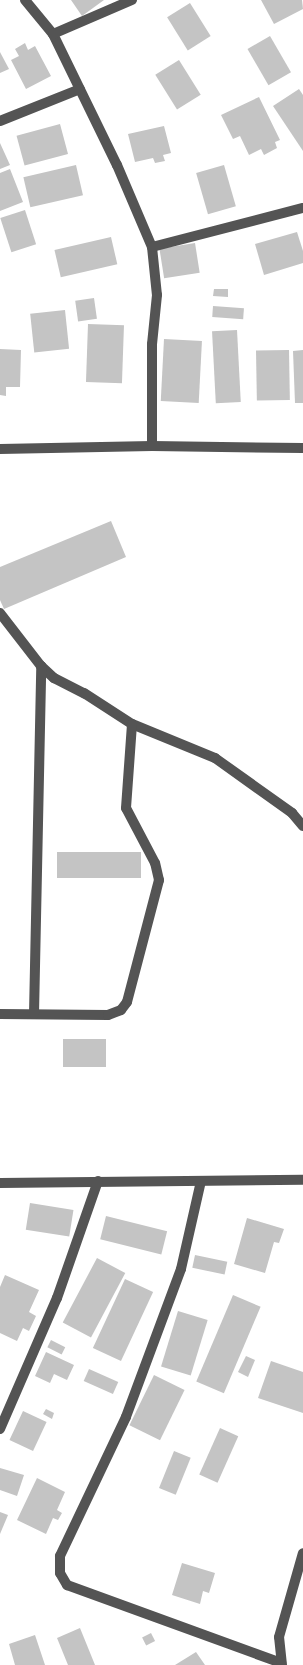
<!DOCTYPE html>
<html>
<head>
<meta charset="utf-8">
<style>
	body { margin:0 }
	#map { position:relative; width:303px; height:1665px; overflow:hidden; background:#fff; font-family:"Golos Text",sans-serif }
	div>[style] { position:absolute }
	.building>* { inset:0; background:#c4c4c4; transform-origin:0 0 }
	.minor>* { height:10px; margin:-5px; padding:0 5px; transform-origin:5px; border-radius:5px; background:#545454 }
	span { translate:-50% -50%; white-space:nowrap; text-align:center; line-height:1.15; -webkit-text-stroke:4px #fff; paint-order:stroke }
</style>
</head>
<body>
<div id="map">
	<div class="building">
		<div style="clip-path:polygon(71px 0,104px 0,82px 16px)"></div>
		<div style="clip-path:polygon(261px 0,302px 0,303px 9px,274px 24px)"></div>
		<div style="left:190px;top:3px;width:39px;height:27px;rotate:58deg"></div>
		<div style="left:270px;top:36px;width:42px;height:26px;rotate:60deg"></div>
		<div style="clip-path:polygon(25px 43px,28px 50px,35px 46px,51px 76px,26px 89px,11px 60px,19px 56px,15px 49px)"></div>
		<div style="clip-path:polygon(0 52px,9px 69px,0 73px)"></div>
		<div style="left:179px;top:60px;width:41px;height:28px;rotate:58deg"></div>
		<div style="clip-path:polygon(299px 89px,303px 95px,303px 151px,273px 106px)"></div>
		<div style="clip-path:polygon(259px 97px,280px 140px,275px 142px,277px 148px,264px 155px,261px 149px,249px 155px,240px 136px,233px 139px,221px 115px)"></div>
		<div style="left:60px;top:124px;width:31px;height:45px;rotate:75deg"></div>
		<div style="clip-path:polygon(164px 126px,171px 153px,163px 155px,165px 161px,155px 163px,153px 158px,135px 162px,128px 134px)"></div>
		<div style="clip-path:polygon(0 143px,10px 165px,0 169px)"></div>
		<div style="left:76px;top:165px;width:31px;height:54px;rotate:77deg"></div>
		<div style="left:224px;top:165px;width:43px;height:29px;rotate:74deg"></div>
		<div style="clip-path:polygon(10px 169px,23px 202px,0 211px,0 173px)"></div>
		<div style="left:25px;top:210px;width:36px;height:26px;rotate:72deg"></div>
		<div style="clip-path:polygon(297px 232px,303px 251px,303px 263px,264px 275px,255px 244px)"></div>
		<div style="left:111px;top:237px;width:28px;height:58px;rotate:77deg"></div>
		<div style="left:195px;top:243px;width:30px;height:36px;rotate:81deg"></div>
		<div style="clip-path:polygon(214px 289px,228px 289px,228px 297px,213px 296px)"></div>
		<div style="left:94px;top:298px;width:21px;height:19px;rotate:82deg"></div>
		<div style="left:213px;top:306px;width:31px;height:11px;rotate:4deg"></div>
		<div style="left:65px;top:310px;width:39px;height:35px;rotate:84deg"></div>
		<div style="left:88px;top:324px;width:36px;height:58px;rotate:2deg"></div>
		<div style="left:237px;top:330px;width:72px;height:25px;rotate:87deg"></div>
		<div style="left:164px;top:339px;width:38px;height:62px;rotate:3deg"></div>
		<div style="clip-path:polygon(0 349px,21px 350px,20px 387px,6px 387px,6px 396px,0 395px)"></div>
		<div style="left:289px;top:350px;width:50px;height:33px;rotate:89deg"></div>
		<div style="clip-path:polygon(303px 350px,303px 403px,295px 403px,293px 351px)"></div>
		<div style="clip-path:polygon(111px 521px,126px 557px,4px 609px,0 600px,0 567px)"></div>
		<div style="left:57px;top:852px;width:84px;height:26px"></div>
		<div style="left:63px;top:1039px;width:43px;height:28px"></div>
		<div style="left:30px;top:1203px;width:44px;height:27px;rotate:9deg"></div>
		<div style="left:106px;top:1216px;width:63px;height:24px;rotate:14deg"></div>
		<div style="clip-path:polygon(247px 1218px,284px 1229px,279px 1243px,274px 1242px,265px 1273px,234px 1264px)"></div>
		<div style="left:195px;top:1255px;width:33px;height:13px;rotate:12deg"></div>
		<div style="left:97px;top:1258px;width:32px;height:73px;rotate:28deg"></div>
		<div style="clip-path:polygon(5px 1275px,39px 1290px,29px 1312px,36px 1316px,29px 1331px,23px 1328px,17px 1341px,0 1333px,0 1287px)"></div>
		<div style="left:125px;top:1279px;width:31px;height:76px;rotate:25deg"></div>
		<div style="left:233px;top:1295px;width:30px;height:94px;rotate:23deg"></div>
		<div style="left:178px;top:1311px;width:31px;height:58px;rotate:17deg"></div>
		<div style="left:51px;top:1340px;width:16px;height:8px;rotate:27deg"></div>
		<div style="clip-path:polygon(46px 1352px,74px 1365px,67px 1380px,54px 1374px,50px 1383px,35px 1376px)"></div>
		<div style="clip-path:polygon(246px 1356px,255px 1360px,248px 1377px,238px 1372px)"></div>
		<div style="clip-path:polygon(271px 1361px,303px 1372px,303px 1413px,258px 1398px)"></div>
		<div style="left:89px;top:1369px;width:32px;height:13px;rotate:24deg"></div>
		<div style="left:154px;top:1375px;width:34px;height:56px;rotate:26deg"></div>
		<div style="clip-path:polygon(46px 1409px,54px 1413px,52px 1419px,43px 1414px)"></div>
		<div style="left:23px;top:1411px;width:26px;height:32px;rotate:25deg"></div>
		<div style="left:220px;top:1428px;width:20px;height:51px;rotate:24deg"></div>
		<div style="left:174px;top:1451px;width:18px;height:40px;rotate:22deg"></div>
		<div style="clip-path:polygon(0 1468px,24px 1475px,17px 1496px,0 1490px)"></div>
		<div style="clip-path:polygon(37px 1478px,65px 1492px,57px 1510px,62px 1513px,58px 1520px,53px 1518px,46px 1534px,17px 1520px)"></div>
		<div style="clip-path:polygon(0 1512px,8px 1515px,0 1534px)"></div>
		<div style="clip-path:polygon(182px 1563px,215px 1573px,209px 1593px,203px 1591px,200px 1604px,172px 1595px)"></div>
		<div style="clip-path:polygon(80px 1628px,95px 1665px,68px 1665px,57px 1638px)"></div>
		<div style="left:151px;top:1633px;width:9px;height:10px;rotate:63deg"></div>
		<div style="clip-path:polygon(35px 1635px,45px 1665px,15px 1665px,9px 1644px)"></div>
		<div style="clip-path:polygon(196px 1652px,205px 1665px,175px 1665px)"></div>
	</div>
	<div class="minor">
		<div style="left:25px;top:0;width:44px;rotate:50.5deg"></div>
		<div style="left:53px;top:34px;width:146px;rotate:64deg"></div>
		<div style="left:117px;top:165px;width:89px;rotate:66.9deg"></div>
		<div style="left:152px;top:247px;width:48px;rotate:84.1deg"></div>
		<div style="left:157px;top:295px;width:49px;rotate:95.8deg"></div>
		<div style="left:152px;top:344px;width:102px;rotate:90deg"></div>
		<div style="left:53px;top:34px;width:86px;rotate:-23.3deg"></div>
		<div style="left:0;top:121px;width:86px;rotate:-21.8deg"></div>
		<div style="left:152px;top:247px;width:156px;rotate:-14.5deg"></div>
		<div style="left:0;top:449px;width:152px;rotate:-1.1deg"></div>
		<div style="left:152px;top:446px;width:151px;rotate:0.8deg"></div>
		<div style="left:0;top:613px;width:67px;rotate:52.3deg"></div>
		<div style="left:41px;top:666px;width:18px;rotate:43deg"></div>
		<div style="left:54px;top:678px;width:34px;rotate:27deg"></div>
		<div style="left:84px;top:693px;width:57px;rotate:32.9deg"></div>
		<div style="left:132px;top:724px;width:90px;rotate:22.3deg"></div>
		<div style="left:215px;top:758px;width:95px;rotate:35.5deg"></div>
		<div style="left:292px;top:813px;width:17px;rotate:50deg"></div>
		<div style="left:0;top:1014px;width:108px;rotate:0.5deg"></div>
		<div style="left:108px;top:1015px;width:14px;rotate:-21deg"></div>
		<div style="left:121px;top:1010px;width:10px;rotate:-53deg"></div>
		<div style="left:127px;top:1002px;width:126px;rotate:-75.3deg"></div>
		<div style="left:159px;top:880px;width:17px;rotate:-103deg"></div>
		<div style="left:155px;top:863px;width:62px;rotate:-117.8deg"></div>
		<div style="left:126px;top:808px;width:84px;rotate:-85.9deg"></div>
		<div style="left:34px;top:1014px;width:348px;rotate:-88.8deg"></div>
		<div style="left:201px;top:1181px;width:90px;rotate:102.8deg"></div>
		<div style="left:181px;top:1269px;width:158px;rotate:110.4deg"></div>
		<div style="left:126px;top:1417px;width:154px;rotate:115.4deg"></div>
		<div style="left:60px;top:1556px;width:17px;rotate:90deg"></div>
		<div style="left:60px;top:1573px;width:14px;rotate:60deg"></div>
		<div style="left:67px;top:1585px;width:228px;rotate:20deg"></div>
		<div style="left:0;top:1183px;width:303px;rotate:-0.6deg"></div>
		<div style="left:0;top:1429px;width:143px;rotate:-66.5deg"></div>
		<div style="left:57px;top:1298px;width:124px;rotate:-70.7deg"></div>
		<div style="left:282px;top:1665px;width:28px;rotate:-96deg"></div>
		<div style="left:279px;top:1637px;width:87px;rotate:-74.1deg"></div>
	</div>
</div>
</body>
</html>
